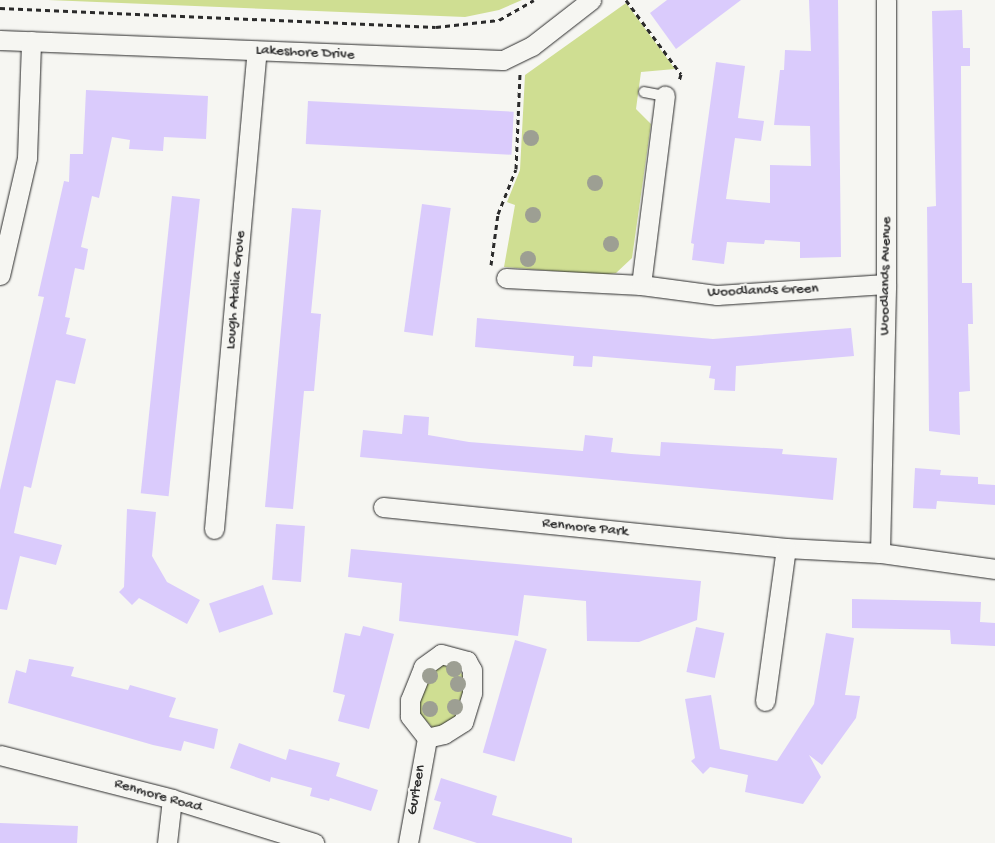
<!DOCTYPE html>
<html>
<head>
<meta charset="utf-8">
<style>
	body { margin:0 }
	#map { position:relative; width:995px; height:843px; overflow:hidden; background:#f6f6f2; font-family:"Gochi Hand",sans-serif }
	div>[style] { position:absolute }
	.green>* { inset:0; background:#cfde92 }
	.building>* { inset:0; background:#dacbfc; transform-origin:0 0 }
	.path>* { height:3px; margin-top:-1.5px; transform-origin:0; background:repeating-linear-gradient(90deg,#2b2b2b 0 5px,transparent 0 9px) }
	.roads { filter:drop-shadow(0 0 1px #2b2b2b) drop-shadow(0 0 1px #2b2b2b) }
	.lane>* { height:10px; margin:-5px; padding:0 5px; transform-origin:5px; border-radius:5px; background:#f6f6f2 }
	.street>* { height:19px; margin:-9.5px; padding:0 9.5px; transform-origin:9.5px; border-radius:9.5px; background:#f6f6f2 }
	.trees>* { width:16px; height:16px; margin:-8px; border-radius:50%; background:#9d9f93 }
	span { translate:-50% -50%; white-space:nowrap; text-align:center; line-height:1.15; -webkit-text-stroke:4.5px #f6f6f2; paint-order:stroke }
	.street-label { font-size:15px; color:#2b2b2b }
</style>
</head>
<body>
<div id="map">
	<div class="green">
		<div style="clip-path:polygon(48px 0,522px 0,499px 10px,465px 17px)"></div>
		<div style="clip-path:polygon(626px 3px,675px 69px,641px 72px,636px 109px,651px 124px,632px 258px,616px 273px,601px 275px,504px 267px,515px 205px,507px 202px,520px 170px,525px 75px)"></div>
		<div style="clip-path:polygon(441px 662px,457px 666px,466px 681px,456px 717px,434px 729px,419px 713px,417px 705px,427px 674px)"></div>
	</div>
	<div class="building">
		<div style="clip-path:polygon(667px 0,741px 0,676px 49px,650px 13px)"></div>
		<div style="clip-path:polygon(809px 0,838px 0,841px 257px,800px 258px,800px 242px,765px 240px,764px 244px,727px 242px,724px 264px,692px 260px,694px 244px,691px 243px,716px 62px,745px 66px,738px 118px,764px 121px,761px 141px,735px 138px,726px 199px,770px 203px,770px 165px,811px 166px,810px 126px,774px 125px,780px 70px,784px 70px,785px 50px,811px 51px)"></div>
		<div style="clip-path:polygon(962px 10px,963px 48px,970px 48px,970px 66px,961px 66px,962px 283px,972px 283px,973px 324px,968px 324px,970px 391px,959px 392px,960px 435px,929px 431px,927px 207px,936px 206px,932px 11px)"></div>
		<div style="clip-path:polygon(86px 90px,208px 96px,206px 139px,164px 137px,163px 151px,129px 149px,130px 140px,112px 137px,99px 198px,92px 196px,81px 247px,88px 249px,84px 270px,75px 268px,65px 317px,70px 318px,66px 334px,86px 339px,75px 384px,56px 380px,31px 488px,24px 486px,14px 533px,62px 545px,56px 565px,20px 556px,7px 610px,0 609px,0 490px,44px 297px,38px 296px,64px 181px,69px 182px,70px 154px,83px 154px)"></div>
		<div style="left:308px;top:101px;width:206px;height:43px;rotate:3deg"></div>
		<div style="left:172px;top:196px;width:28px;height:299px;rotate:6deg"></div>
		<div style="left:422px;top:204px;width:29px;height:129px;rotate:8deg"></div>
		<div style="clip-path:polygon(292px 208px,321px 210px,311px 313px,321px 314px,314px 391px,304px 391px,293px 509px,265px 507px)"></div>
		<div style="clip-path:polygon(477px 318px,713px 339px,851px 328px,854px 356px,736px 366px,735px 391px,714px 390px,715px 379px,709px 378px,711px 366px,593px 356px,592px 367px,573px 366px,574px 356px,475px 347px)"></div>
		<div style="clip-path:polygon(404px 415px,429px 417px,428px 435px,469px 442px,583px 451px,585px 435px,613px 438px,611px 452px,631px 454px,660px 456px,661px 442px,783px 449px,782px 454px,837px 458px,833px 500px,360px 457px,363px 430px,402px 434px)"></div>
		<div style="clip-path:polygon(915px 468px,941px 470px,940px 475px,978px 477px,978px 484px,995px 485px,995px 505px,937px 501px,936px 509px,913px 508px)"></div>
		<div style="clip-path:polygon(127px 509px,156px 512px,152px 556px,167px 582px,200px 600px,187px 624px,139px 598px,132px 605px,119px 592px,124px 587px)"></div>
		<div style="left:276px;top:524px;width:29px;height:56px;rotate:4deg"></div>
		<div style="clip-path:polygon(351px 549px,701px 581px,697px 620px,639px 642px,587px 641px,586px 601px,524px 595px,518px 636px,399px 621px,402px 583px,348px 577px)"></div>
		<div style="left:263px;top:585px;width:31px;height:57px;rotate:71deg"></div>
		<div style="clip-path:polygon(852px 599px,981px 602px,980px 622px,995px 623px,995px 646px,951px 644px,950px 630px,852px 628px)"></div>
		<div style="clip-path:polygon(363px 626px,394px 634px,369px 729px,338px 721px,345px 695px,333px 692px,345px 633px,360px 636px)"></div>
		<div style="left:696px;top:627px;width:29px;height:46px;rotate:12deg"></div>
		<div style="clip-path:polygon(826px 633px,854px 638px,845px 695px,860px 696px,856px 718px,822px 765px,809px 755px,821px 777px,803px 804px,745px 792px,748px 775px,710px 767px,703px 774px,691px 761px,695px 758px,685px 699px,711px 695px,720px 749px,777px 761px,814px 704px)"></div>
		<div style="left:515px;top:640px;width:33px;height:117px;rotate:16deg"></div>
		<div style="clip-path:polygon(29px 659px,74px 667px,71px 676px,128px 690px,130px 685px,176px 698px,169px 717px,218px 729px,214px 749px,184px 741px,181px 751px,153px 745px,8px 703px,16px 670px,26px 673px)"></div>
		<div style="clip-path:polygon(239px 743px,286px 760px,289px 749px,340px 763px,336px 776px,378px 790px,371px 811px,330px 798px,329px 801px,310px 796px,312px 788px,271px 777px,270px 782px,230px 768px)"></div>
		<div style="clip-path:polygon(441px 778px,497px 796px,492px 815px,572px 838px,572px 843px,477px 843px,433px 829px,441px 802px,434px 800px)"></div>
		<div style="clip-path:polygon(0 823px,78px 826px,77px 843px,0 843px)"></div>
	</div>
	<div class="path">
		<div style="left:626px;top:0;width:92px;rotate:53.4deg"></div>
		<div style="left:681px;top:74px;width:7px;rotate:106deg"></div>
		<div style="left:0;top:8px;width:436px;rotate:2.5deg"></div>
		<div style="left:436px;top:27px;width:63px;rotate:-6.3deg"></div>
		<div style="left:499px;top:20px;width:40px;rotate:-29.7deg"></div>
		<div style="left:491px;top:265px;width:51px;rotate:-82.2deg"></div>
		<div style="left:498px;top:214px;width:48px;rotate:-68.2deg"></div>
		<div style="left:516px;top:169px;width:95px;rotate:-87.6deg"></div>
	</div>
	<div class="roads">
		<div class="lane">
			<div style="left:644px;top:92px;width:21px;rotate:11deg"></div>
		</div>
		<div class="street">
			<div style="left:0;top:40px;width:503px;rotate:2.28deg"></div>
			<div style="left:503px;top:60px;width:32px;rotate:-26deg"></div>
			<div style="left:532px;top:46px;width:75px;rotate:-37.9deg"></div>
			<div style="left:0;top:275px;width:120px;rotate:-77deg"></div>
			<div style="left:27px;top:158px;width:117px;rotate:-88deg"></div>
			<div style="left:506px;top:278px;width:135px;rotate:3deg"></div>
			<div style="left:641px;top:285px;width:77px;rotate:7.5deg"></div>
			<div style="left:717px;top:295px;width:169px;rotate:-3.7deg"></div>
			<div style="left:641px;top:285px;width:191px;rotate:-82.8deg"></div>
			<div style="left:383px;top:507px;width:405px;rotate:5.8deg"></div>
			<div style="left:786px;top:548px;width:94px;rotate:3deg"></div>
			<div style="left:880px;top:553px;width:116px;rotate:7.9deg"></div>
			<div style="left:214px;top:529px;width:480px;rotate:-84.9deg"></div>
			<div style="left:880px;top:553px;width:269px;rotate:-88.7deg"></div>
			<div style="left:886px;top:284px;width:284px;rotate:-90deg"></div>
			<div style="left:441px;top:654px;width:27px;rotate:15deg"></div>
			<div style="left:467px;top:661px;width:10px;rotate:61deg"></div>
			<div style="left:472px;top:670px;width:23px;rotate:90deg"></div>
			<div style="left:472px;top:693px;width:30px;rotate:107deg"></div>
			<div style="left:463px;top:722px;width:22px;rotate:148deg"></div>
			<div style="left:444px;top:734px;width:17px;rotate:167deg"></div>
			<div style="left:427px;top:738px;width:28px;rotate:-128deg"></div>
			<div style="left:410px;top:716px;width:16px;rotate:-90deg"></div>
			<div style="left:410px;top:700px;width:35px;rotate:-68deg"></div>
			<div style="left:423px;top:667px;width:22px;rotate:-36deg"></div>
			<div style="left:765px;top:701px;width:154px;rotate:-82.2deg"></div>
			<div style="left:0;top:755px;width:178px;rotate:14.3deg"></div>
			<div style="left:172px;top:799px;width:149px;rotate:17.2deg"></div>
			<div style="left:167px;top:843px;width:44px;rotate:-83.5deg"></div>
			<div style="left:408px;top:843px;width:107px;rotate:-79.7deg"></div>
		</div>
	</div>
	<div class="trees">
		<div style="left:531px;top:138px"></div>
		<div style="left:595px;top:183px"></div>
		<div style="left:533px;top:215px"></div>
		<div style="left:611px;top:244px"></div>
		<div style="left:528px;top:259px"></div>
		<div style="left:454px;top:669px"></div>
		<div style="left:430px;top:676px"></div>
		<div style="left:458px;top:684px"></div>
		<div style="left:455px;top:707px"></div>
		<div style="left:430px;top:709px"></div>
	</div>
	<div class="street-label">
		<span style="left:305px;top:53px;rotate:3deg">Lakeshore Drive</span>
		<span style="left:886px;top:276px;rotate:-89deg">Woodlands Avenue</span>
		<span style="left:236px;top:290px;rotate:-85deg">Lough Atalia Grove</span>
		<span style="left:763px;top:291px;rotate:-2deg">Woodlands Green</span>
		<span style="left:585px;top:528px;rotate:6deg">Renmore Park</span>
		<span style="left:417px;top:790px;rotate:-80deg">Gurteen</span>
		<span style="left:158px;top:796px;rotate:16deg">Renmore Road</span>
	</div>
</div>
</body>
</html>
